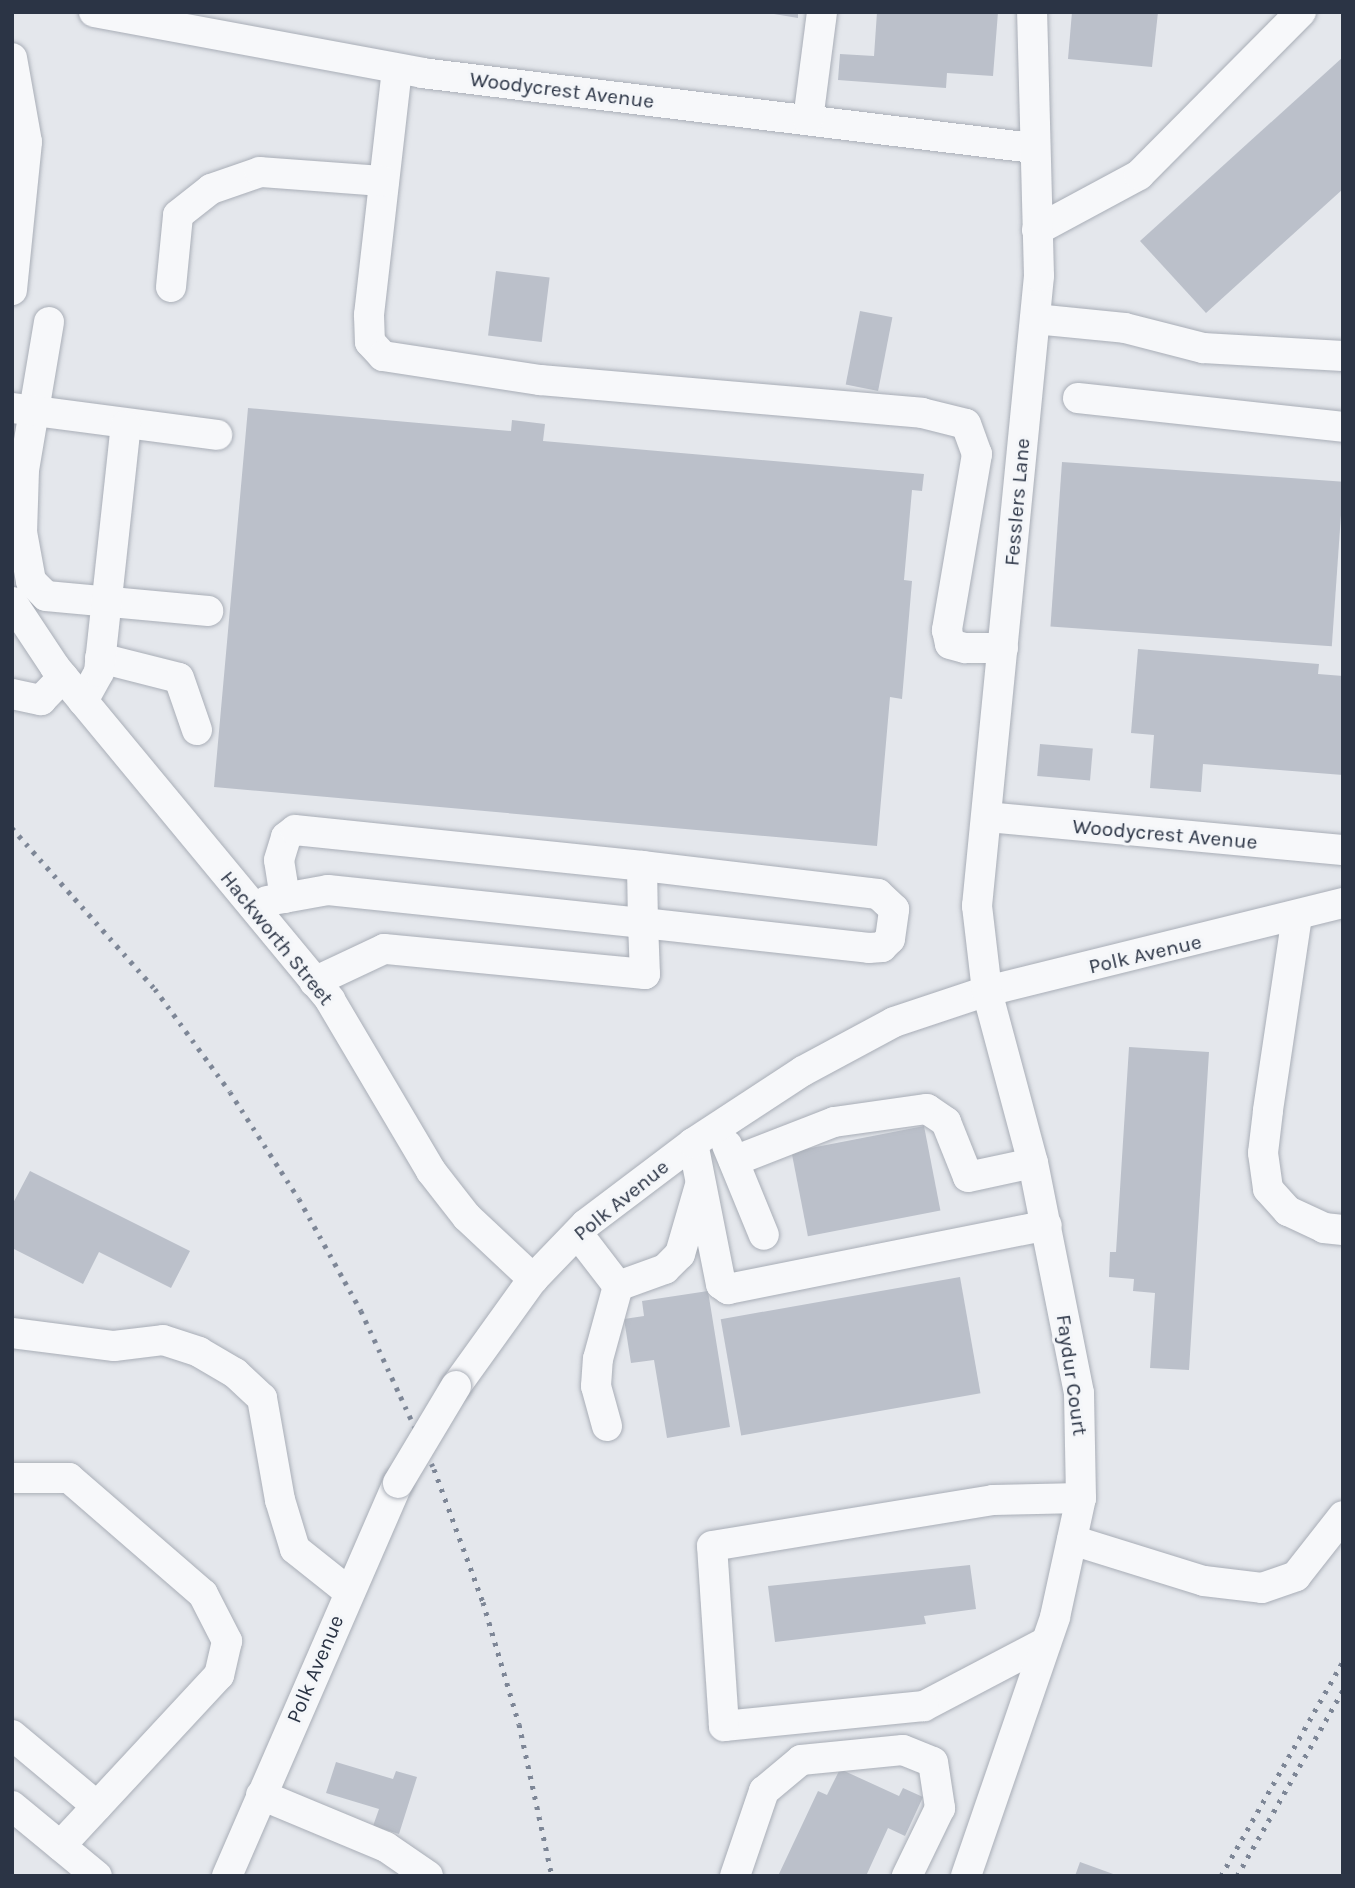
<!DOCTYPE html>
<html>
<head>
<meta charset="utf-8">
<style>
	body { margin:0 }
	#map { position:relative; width:1355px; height:1888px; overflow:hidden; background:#e4e7ec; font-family:Karla,sans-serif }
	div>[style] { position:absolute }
	.building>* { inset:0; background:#bbc0ca; transform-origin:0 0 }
	.roads { filter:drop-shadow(0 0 2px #a9aeb7) drop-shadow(0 0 2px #a9aeb7) }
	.minor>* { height:30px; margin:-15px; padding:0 15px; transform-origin:15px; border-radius:15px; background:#f7f8fa }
	.rail>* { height:5px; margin-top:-2.5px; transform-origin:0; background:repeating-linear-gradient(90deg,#7d8696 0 3.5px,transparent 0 10.5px) }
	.bridges { filter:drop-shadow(0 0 2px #a9aeb7) drop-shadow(0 0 2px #a9aeb7) }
	.minor-bridge>* { height:30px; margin:-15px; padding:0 15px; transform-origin:15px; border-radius:15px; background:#f7f8fa }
	span { translate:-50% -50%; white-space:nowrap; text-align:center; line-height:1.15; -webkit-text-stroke:6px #f4f6f9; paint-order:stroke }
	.street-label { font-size:21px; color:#2b3445 }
	.frame { position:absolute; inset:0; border:14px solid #2b3445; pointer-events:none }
</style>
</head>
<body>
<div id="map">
	<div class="building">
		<div style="clip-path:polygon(762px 12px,798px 12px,798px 18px)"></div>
		<div style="clip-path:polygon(877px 12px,998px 12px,993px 76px,947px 73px,946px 88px,838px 80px,840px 54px,874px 56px)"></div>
		<div style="clip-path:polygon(1072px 12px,1158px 12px,1152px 67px,1068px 59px)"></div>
		<div style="clip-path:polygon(1343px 57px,1343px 189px,1206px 313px,1140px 241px)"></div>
		<div style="left:496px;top:271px;width:54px;height:65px;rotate:7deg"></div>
		<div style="left:860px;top:311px;width:33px;height:75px;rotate:11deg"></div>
		<div style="clip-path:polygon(248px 408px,511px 431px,512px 420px,545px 424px,543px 441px,924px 474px,922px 491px,912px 490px,904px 580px,912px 581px,902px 699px,890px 697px,877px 846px,214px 787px)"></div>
		<div style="left:1062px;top:462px;width:282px;height:165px;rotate:4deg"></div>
		<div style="clip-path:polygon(1138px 649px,1319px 664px,1318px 674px,1343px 676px,1343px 775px,1203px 764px,1201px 792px,1150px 788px,1154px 735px,1131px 733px)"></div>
		<div style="left:1040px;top:744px;width:53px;height:32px;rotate:5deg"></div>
		<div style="clip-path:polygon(1129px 1047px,1209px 1052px,1189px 1370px,1150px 1368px,1155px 1293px,1133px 1291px,1134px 1279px,1109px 1277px,1110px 1252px,1116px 1252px)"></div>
		<div style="left:924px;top:1126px;width:86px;height:135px;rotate:79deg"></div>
		<div style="clip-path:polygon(30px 1171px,190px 1251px,171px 1288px,99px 1252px,83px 1284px,12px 1248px,12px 1205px)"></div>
		<div style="left:960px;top:1277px;width:118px;height:243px;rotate:80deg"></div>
		<div style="clip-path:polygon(708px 1291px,730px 1427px,667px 1438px,654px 1360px,631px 1363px,624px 1319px,644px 1316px,642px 1301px)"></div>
		<div style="clip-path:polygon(970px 1565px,976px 1609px,924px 1616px,926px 1624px,775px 1642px,768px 1586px)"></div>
		<div style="clip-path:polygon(336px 1762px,393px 1779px,396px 1771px,417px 1777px,399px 1834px,373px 1826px,379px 1809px,326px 1793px)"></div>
		<div style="clip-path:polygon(840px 1769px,899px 1796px,903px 1788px,923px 1797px,905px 1836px,888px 1828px,866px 1876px,778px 1876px,818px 1791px,827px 1795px)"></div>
		<div style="clip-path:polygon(1080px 1862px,1116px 1875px,1116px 1876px,1075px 1876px)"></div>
	</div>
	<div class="roads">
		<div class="minor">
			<div style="left:94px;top:12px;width:334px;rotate:10.5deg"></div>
			<div style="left:422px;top:73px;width:616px;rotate:7deg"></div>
			<div style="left:12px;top:58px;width:85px;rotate:79.9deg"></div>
			<div style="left:27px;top:142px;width:149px;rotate:95.8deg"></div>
			<div style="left:397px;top:69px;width:248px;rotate:96.5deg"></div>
			<div style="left:369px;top:315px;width:27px;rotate:88deg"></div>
			<div style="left:370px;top:342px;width:19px;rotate:47deg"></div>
			<div style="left:383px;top:356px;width:159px;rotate:8.7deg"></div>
			<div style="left:540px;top:380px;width:383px;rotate:4.9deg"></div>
			<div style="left:922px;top:413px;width:45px;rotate:14deg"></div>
			<div style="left:966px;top:424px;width:32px;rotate:70deg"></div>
			<div style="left:977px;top:454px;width:179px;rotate:99.7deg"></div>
			<div style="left:947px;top:630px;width:14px;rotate:78deg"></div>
			<div style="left:950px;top:644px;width:16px;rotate:15deg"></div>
			<div style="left:965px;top:648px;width:38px"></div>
			<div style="left:808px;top:120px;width:109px;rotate:-82.6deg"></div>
			<div style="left:1037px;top:230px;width:116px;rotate:-28.3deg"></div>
			<div style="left:1139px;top:175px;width:230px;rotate:-45.2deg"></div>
			<div style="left:171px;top:287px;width:72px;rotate:-84.4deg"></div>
			<div style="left:178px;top:215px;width:42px;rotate:-38.2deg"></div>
			<div style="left:211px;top:189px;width:52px;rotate:-19.1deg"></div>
			<div style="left:260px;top:172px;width:124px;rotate:4.2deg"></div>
			<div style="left:1035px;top:319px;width:90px;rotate:5.7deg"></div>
			<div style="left:1125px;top:328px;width:81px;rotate:14.4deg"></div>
			<div style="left:1203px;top:348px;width:140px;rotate:3.3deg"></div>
			<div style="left:49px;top:322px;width:150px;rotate:99.6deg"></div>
			<div style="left:24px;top:470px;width:62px;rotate:91.8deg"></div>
			<div style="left:22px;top:532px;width:50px;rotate:79.6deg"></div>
			<div style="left:31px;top:581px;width:21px;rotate:45deg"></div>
			<div style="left:46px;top:596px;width:163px;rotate:5.3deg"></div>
			<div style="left:1078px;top:398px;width:267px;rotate:6.2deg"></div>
			<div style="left:13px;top:408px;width:206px;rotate:7.5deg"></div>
			<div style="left:12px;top:602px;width:78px;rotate:56.5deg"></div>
			<div style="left:55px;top:667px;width:432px;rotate:50.4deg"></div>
			<div style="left:330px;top:1000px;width:199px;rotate:59.4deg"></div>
			<div style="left:431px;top:1171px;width:58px;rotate:52deg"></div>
			<div style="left:467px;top:1217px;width:91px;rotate:43.2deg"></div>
			<div style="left:100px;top:658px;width:81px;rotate:14.2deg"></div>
			<div style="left:179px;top:678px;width:55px;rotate:70.9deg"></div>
			<div style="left:12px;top:694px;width:30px;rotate:12deg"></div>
			<div style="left:41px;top:700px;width:32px;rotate:-46deg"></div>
			<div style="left:83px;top:701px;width:33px;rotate:-61deg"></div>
			<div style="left:99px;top:672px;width:248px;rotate:-83.8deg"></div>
			<div style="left:987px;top:817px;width:358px;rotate:5.3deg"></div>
			<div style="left:285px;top:898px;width:38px;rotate:-99deg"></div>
			<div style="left:279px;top:860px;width:24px;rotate:-73deg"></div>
			<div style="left:286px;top:837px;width:11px;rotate:-38deg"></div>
			<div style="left:295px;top:830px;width:349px;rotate:5.9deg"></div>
			<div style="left:642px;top:866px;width:57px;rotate:89deg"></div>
			<div style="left:643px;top:923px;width:227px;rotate:6.3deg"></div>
			<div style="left:869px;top:948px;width:13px;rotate:-4deg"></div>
			<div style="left:882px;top:947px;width:11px;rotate:-45deg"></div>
			<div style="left:890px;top:939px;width:30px;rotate:-82deg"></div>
			<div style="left:894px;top:909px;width:22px;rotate:-137deg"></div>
			<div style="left:878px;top:894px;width:238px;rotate:-173.2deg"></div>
			<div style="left:267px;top:901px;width:62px;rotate:-10.2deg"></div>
			<div style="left:328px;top:890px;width:317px;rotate:6deg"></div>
			<div style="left:643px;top:923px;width:51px;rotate:87.8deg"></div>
			<div style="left:645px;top:974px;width:262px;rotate:-174.5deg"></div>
			<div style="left:384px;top:949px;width:77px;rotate:154.8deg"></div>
			<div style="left:1297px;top:916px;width:197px;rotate:98.5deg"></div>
			<div style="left:1268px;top:1111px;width:42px;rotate:96.8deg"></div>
			<div style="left:1263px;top:1153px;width:36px;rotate:82deg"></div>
			<div style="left:1268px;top:1189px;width:30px;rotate:48deg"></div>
			<div style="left:1288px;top:1211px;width:40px;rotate:25deg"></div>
			<div style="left:1324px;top:1228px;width:19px;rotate:6deg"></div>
			<div style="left:693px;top:1143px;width:144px;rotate:78.8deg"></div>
			<div style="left:721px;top:1284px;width:9px;rotate:36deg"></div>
			<div style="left:728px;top:1289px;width:325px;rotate:-11.3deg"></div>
			<div style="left:727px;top:1145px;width:97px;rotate:67.7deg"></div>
			<div style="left:734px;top:1161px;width:107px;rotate:-21.3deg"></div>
			<div style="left:834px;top:1122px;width:94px;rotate:-8deg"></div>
			<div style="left:927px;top:1109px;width:23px;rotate:34deg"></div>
			<div style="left:946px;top:1122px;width:59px;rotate:68.2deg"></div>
			<div style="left:968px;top:1177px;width:66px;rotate:-12.2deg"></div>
			<div style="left:578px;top:1234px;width:66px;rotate:52.4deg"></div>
			<div style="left:618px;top:1286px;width:50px;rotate:-19.9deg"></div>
			<div style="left:665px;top:1269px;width:21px;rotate:-45deg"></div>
			<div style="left:680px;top:1254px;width:72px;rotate:-73.8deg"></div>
			<div style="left:12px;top:1333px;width:103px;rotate:7.3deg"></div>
			<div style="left:114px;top:1346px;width:49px;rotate:-7deg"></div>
			<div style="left:163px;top:1340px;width:38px;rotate:18deg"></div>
			<div style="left:199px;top:1352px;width:42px;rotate:30.3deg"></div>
			<div style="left:235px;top:1373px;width:37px;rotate:43deg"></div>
			<div style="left:262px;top:1398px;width:104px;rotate:80deg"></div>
			<div style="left:280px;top:1500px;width:51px;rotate:73deg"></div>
			<div style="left:295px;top:1549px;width:69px;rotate:38.5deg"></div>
			<div style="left:456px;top:1386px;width:132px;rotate:-54.3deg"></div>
			<div style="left:533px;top:1279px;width:76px;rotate:-46.1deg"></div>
			<div style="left:586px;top:1224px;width:134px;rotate:-37.1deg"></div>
			<div style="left:693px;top:1143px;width:131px;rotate:-33.2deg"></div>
			<div style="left:803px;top:1071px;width:103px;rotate:-28.3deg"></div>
			<div style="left:894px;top:1022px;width:98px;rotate:-18.4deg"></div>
			<div style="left:987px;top:991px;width:367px;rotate:-13.9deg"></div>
			<div style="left:607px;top:1426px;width:41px;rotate:-105.4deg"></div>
			<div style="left:596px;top:1386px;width:27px;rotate:-86deg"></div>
			<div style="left:598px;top:1359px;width:76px;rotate:-74.7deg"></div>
			<div style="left:12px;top:1478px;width:57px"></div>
			<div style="left:69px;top:1478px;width:177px;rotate:40.9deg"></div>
			<div style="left:203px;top:1594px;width:53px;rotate:62.9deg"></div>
			<div style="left:227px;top:1641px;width:35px;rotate:103deg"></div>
			<div style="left:219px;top:1675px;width:233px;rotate:132.9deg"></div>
			<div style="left:1072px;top:1540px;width:138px;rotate:17.3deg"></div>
			<div style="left:1204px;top:1581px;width:58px;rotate:6.9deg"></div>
			<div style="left:1262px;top:1588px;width:36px;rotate:-19deg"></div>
			<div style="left:1296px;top:1576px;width:76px;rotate:-51.9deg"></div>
			<div style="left:1046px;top:1642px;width:138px;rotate:152.3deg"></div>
			<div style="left:924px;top:1706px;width:201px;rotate:174.3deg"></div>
			<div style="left:724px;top:1726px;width:180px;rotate:-93.8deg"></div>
			<div style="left:712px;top:1546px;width:285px;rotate:-9.3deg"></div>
			<div style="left:993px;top:1500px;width:88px;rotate:-1.3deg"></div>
			<div style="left:12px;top:1735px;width:111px;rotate:39.9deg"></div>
			<div style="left:261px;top:1795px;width:135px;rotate:22.6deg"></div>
			<div style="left:386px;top:1847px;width:51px;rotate:34.6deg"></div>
			<div style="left:12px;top:1806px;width:110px;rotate:39.5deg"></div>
			<div style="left:227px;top:1876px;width:429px;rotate:-66.5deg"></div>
			<div style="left:735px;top:1876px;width:90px;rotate:-71.2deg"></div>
			<div style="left:764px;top:1791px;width:48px;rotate:-40deg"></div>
			<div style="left:801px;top:1760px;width:102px;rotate:-5.6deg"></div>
			<div style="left:903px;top:1750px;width:32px;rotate:22deg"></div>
			<div style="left:933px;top:1762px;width:47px;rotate:81.3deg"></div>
			<div style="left:940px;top:1808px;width:76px;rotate:115.9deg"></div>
			<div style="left:966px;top:1876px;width:274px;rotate:-71deg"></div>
			<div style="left:1055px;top:1617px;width:122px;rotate:-77.7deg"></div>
			<div style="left:1081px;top:1498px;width:105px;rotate:-91.1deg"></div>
			<div style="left:1079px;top:1393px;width:235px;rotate:-101.3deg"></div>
			<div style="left:1033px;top:1163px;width:178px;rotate:-105deg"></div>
			<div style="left:987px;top:991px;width:86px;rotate:-96.7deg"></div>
			<div style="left:977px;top:906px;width:633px;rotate:-84.38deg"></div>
			<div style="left:1039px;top:276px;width:264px;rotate:-91.5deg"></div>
		</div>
	</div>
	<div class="rail">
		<div style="left:12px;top:828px;width:215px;rotate:48.4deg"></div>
		<div style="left:155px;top:989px;width:127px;rotate:53.9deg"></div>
		<div style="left:230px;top:1092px;width:127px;rotate:57.2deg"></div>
		<div style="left:299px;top:1199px;width:128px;rotate:61deg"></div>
		<div style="left:361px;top:1311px;width:174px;rotate:65.2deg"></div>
		<div style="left:434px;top:1469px;width:142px;rotate:69.8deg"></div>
		<div style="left:483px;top:1602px;width:127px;rotate:73.6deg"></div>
		<div style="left:519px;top:1724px;width:156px;rotate:77.8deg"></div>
		<div style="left:1221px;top:1876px;width:247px;rotate:-60.4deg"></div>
		<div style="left:1237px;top:1876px;width:214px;rotate:-60.3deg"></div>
	</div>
	<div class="bridges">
		<div class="minor-bridge">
			<div style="left:398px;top:1483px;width:113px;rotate:-59.1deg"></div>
		</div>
	</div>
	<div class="street-label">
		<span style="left:562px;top:90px;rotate:7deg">Woodycrest Avenue</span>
		<span style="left:1017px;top:502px;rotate:-85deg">Fesslers Lane</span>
		<span style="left:1165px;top:834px;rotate:5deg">Woodycrest Avenue</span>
		<span style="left:277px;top:938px;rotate:51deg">Hackworth Street</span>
		<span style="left:1145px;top:954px;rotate:-13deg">Polk Avenue</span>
		<span style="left:621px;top:1200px;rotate:-39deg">Polk Avenue</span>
		<span style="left:1072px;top:1375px;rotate:82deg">Faydur Court</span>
		<span style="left:315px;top:1669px;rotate:-67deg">Polk Avenue</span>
	</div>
	<div class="frame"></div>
</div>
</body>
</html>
